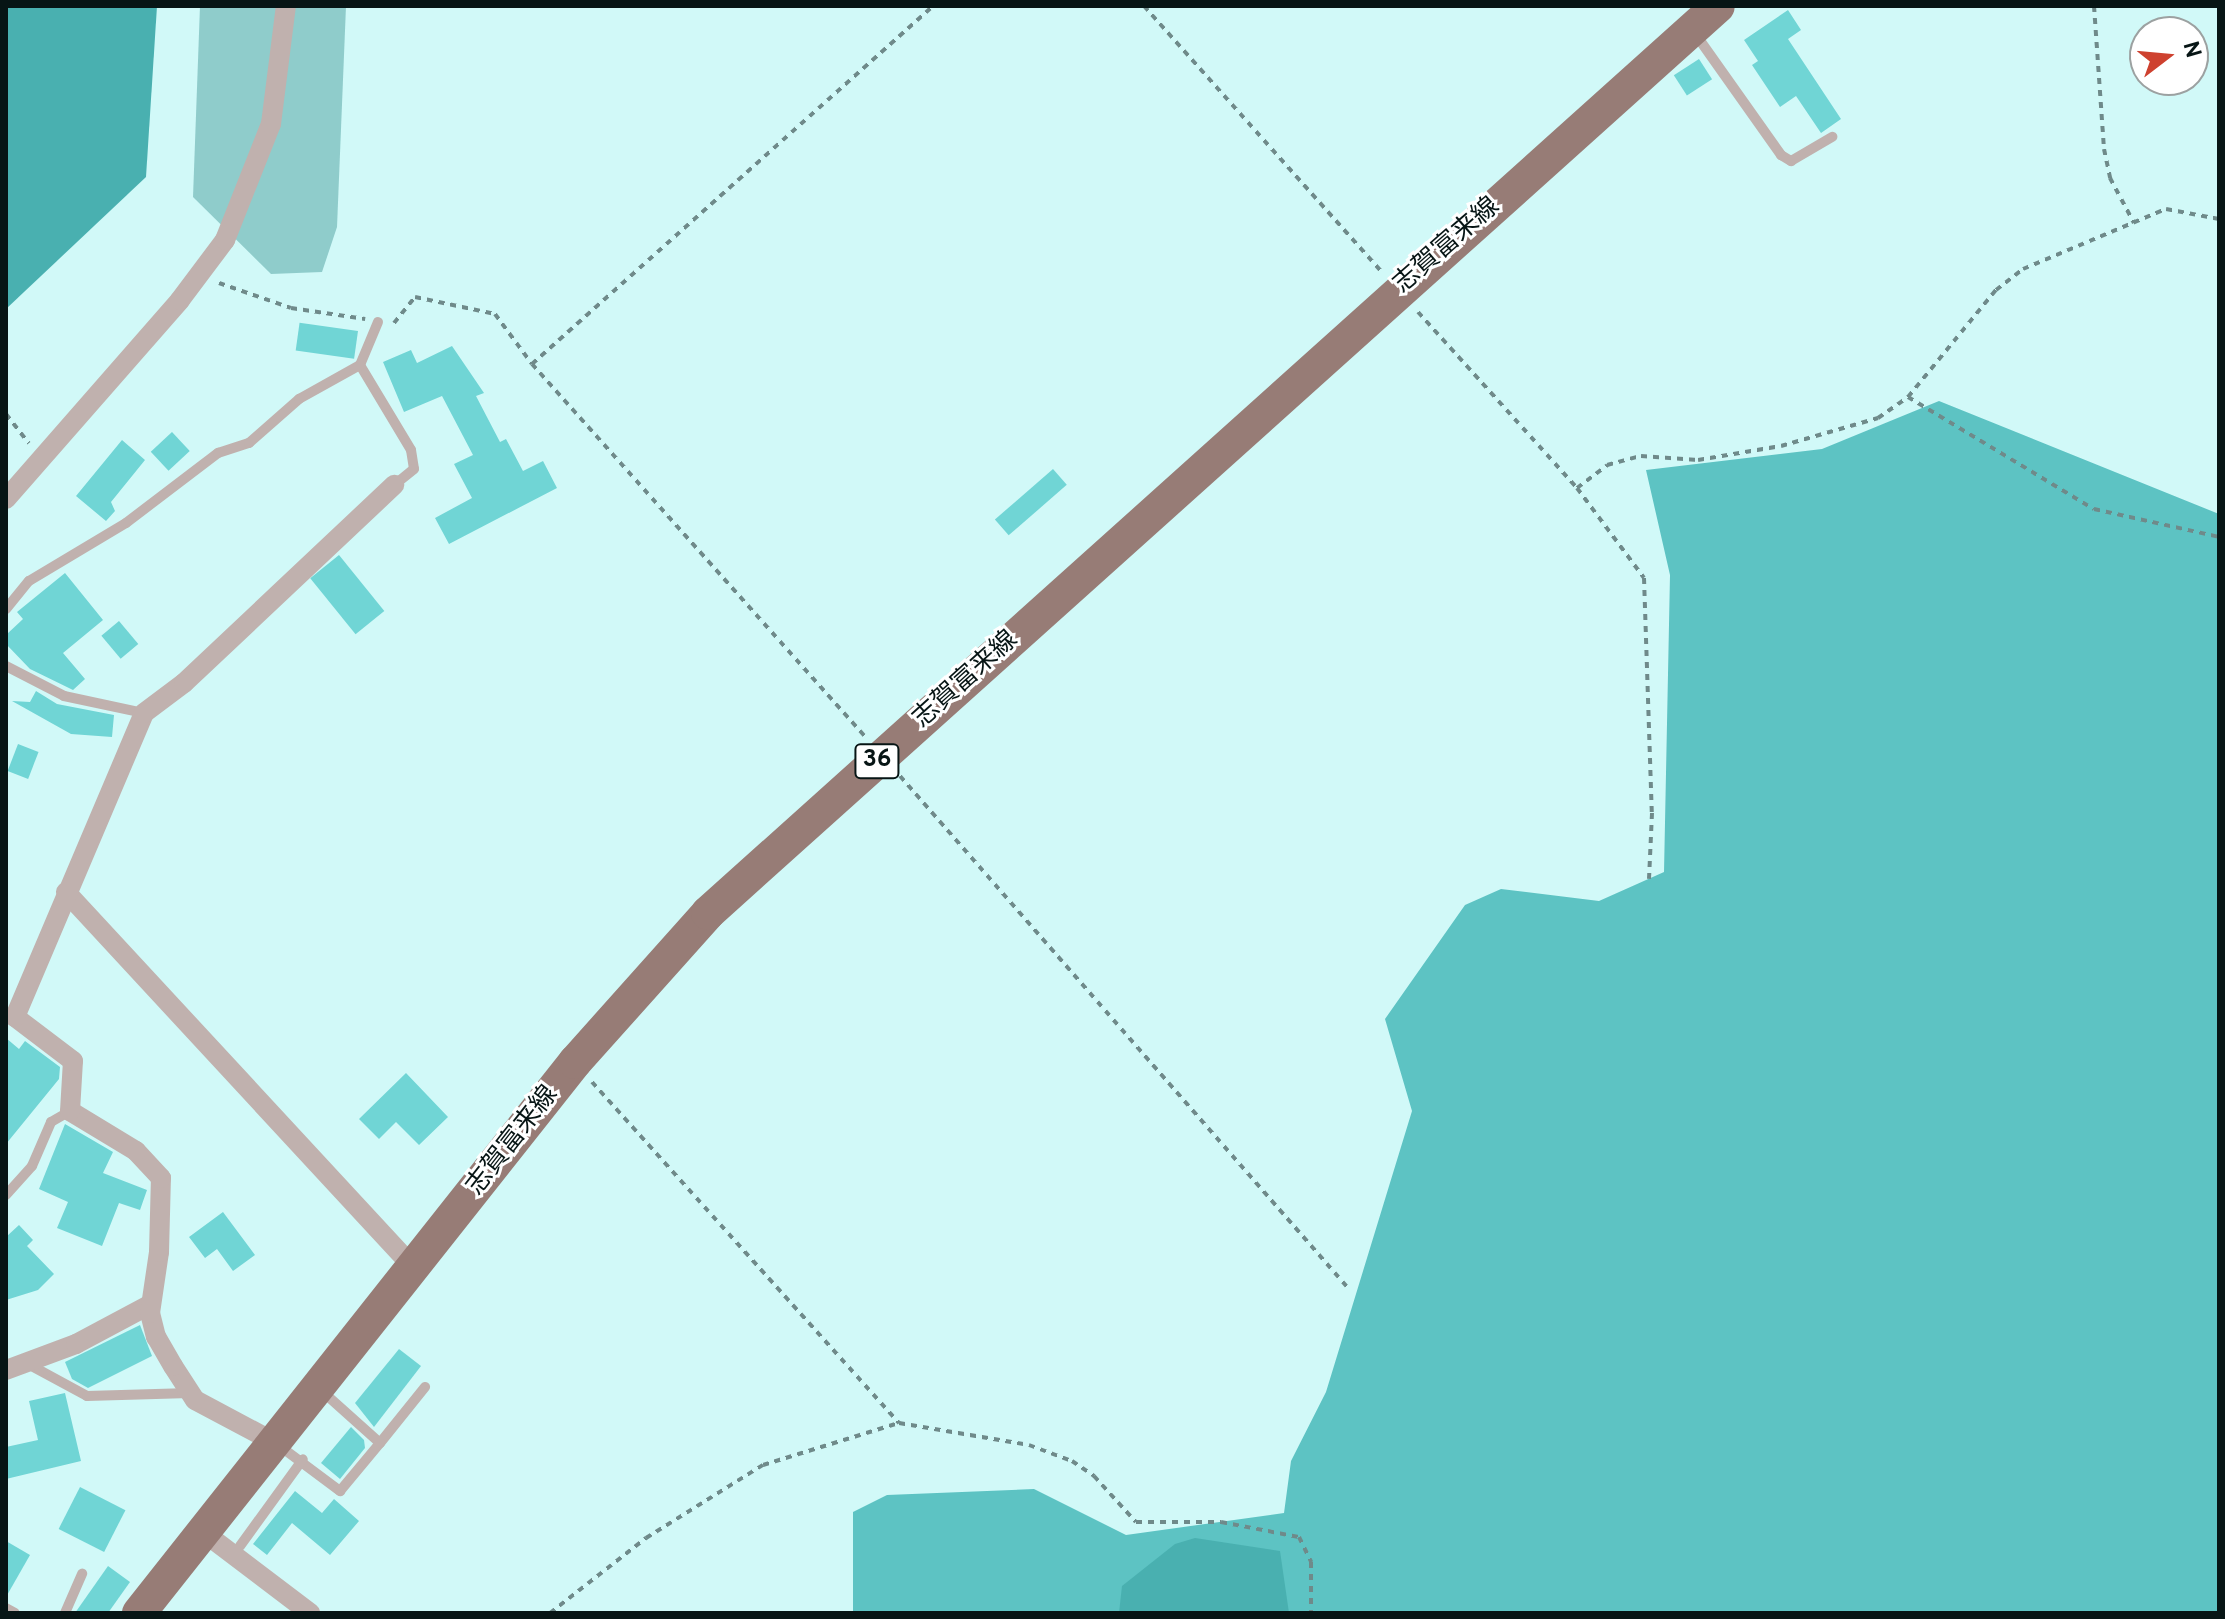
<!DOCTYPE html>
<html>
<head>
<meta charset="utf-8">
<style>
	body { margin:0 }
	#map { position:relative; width:2225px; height:1619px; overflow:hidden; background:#d1f9f8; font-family:Overpass,"Noto Sans JP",sans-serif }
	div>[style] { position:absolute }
	.green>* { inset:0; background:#8fcccb }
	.forest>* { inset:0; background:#5dc3c3 }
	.water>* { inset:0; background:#49b0b0 }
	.building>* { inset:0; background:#70d5d5; transform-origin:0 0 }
	.path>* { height:4px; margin-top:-2px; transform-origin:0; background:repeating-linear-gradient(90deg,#6f8a8a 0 6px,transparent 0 12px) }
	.lane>* { height:10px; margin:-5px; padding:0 5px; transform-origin:5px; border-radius:5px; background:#c0b1ae }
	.street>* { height:20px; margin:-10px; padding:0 10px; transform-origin:10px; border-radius:10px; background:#c0b1ae }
	.primary>* { height:34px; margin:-17px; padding:0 17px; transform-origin:17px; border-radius:17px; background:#977c76 }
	span { translate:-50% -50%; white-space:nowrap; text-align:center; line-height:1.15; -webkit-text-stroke:6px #fff; paint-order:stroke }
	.shield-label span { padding:2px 6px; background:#fff; border:2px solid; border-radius:6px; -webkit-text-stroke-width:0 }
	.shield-label { font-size:24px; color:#071515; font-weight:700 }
	.street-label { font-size:26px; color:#071515 }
	.frame { position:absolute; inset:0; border:8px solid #071515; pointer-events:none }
	.north { position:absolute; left:2129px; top:16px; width:80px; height:80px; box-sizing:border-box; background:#fff; border:2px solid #9ca1a1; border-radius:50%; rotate:74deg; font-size:22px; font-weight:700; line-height:32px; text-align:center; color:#071515 }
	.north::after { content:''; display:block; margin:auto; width:28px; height:36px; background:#ce412f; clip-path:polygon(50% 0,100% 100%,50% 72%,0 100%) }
</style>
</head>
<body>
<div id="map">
	<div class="green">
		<div style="clip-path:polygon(200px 6px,346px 6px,337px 227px,322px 272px,271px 274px,193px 197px)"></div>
	</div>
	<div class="forest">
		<div style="clip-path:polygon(1939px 401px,2219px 514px,2219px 1613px,853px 1613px,853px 1512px,887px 1495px,1034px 1489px,1126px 1535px,1284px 1513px,1291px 1461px,1326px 1392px,1412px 1111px,1385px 1019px,1465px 905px,1501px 889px,1599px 901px,1664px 872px,1670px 575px,1646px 470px,1822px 449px)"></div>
	</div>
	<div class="water">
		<div style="clip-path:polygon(6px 6px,157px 6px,146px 177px,6px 309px)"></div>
		<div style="clip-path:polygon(1195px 1538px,1280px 1551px,1289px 1613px,1119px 1613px,1122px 1586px,1175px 1544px)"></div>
	</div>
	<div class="building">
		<div style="clip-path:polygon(1788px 10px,1801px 30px,1788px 39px,1841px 119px,1821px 133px,1796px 96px,1780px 107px,1752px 65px,1758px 61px,1744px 40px)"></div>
		<div style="left:1699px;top:59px;width:24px;height:30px;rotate:57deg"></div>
		<div style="left:358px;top:331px;width:28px;height:59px;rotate:98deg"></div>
		<div style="clip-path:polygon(452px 346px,484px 393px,476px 396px,500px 442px,506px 439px,523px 471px,543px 461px,557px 488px,449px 544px,435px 518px,472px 498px,454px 464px,473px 455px,442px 396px,404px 412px,383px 362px,411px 350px,417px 363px)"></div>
		<div style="left:172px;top:432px;width:26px;height:29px;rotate:47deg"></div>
		<div style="clip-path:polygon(122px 440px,145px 460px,111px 502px,115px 511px,106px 521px,76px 496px)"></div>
		<div style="left:1053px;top:469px;width:21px;height:77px;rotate:49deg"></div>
		<div style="left:339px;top:555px;width:72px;height:37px;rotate:51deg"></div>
		<div style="clip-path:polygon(65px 573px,103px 620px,63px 653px,85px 679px,73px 690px,30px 669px,6px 644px,6px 635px,23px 619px,17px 612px)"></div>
		<div style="left:119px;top:621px;width:30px;height:23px;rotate:50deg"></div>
		<div style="clip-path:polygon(36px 691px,57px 704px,114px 715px,112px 737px,71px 734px,12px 701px,30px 702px)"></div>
		<div style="left:18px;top:744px;width:22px;height:29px;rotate:21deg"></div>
		<div style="clip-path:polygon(6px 1038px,19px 1049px,25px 1041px,60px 1067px,59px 1079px,6px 1144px)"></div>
		<div style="clip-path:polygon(406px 1073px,448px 1117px,419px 1145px,396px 1122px,379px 1139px,359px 1119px)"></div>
		<div style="clip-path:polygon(65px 1124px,113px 1152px,103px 1173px,147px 1190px,140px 1210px,119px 1203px,102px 1246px,57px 1228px,68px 1202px,39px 1189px)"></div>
		<div style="clip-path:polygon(223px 1212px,255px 1255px,233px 1271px,217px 1249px,205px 1258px,189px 1237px)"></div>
		<div style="clip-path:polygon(19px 1225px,33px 1240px,27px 1246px,54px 1274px,38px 1290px,6px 1300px,6px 1237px)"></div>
		<div style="clip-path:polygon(140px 1325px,152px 1356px,88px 1388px,72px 1379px,65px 1362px)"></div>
		<div style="clip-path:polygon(399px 1349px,421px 1366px,374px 1427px,355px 1403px)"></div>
		<div style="clip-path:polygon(65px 1393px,81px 1461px,6px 1479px,6px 1447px,38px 1440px,29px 1401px)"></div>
		<div style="clip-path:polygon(351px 1427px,364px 1440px,365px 1448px,340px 1479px,321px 1463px)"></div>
		<div style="left:80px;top:1487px;width:51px;height:47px;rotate:27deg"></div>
		<div style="clip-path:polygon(295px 1491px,322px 1513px,334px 1499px,359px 1521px,330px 1555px,292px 1523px,267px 1555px,253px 1544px)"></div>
		<div style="clip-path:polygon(6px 1541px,30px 1555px,6px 1597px)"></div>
		<div style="clip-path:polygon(108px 1566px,130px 1582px,108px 1613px,75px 1613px)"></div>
	</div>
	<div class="path">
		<div style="left:1144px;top:6px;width:357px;rotate:48.2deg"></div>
		<div style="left:2094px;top:6px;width:143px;rotate:86deg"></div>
		<div style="left:2104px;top:149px;width:30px;rotate:78deg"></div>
		<div style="left:2110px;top:178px;width:51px;rotate:61.9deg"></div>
		<div style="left:219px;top:283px;width:76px;rotate:19.1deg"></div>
		<div style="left:291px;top:308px;width:75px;rotate:8.5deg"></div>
		<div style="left:1418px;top:312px;width:237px;rotate:47.9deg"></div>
		<div style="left:1577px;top:488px;width:112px;rotate:53.3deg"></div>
		<div style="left:1644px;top:578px;width:235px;rotate:88.1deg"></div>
		<div style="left:1652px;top:813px;width:66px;rotate:92.6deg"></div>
		<div style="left:394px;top:323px;width:33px;rotate:-51deg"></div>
		<div style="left:415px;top:297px;width:82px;rotate:12deg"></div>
		<div style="left:495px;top:314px;width:62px;rotate:53.5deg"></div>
		<div style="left:532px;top:364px;width:499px;rotate:48.2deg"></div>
		<div style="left:532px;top:364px;width:538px;rotate:-41.76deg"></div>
		<div style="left:1908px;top:397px;width:217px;rotate:31.1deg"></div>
		<div style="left:2094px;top:509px;width:128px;rotate:12.6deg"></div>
		<div style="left:6px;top:414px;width:37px;rotate:52deg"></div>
		<div style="left:1577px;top:488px;width:38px;rotate:-37deg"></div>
		<div style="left:1607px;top:465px;width:35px;rotate:-15deg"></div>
		<div style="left:1641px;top:456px;width:57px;rotate:4deg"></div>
		<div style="left:1698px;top:460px;width:84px;rotate:-9.6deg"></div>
		<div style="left:1781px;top:446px;width:101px;rotate:-16.1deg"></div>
		<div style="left:1878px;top:418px;width:37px;rotate:-35deg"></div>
		<div style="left:1908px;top:397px;width:139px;rotate:-50.6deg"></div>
		<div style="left:1996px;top:290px;width:34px;rotate:-38deg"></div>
		<div style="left:2023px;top:269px;width:155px;rotate:-22.8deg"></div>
		<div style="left:2166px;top:209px;width:54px;rotate:10.7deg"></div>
		<div style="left:900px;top:776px;width:682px;rotate:48.81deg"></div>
		<div style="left:592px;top:1082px;width:459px;rotate:48deg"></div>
		<div style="left:550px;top:1613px;width:122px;rotate:-38deg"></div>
		<div style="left:646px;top:1538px;width:138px;rotate:-32deg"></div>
		<div style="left:763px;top:1465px;width:142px;rotate:-17.2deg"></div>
		<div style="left:899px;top:1423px;width:132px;rotate:9.6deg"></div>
		<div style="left:1029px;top:1445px;width:46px;rotate:20.4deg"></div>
		<div style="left:1072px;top:1461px;width:27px;rotate:34deg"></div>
		<div style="left:1094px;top:1476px;width:62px;rotate:47.6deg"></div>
		<div style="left:1136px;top:1522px;width:85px"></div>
		<div style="left:1221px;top:1522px;width:79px;rotate:10.9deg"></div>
		<div style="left:1299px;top:1537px;width:28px;rotate:64deg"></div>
		<div style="left:1311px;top:1562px;width:51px;rotate:90deg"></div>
	</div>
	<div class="lane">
		<div style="left:1694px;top:32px;width:151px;rotate:54.7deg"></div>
		<div style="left:1781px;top:155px;width:12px;rotate:31deg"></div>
		<div style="left:1791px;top:161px;width:48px;rotate:-30.3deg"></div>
		<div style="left:378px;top:322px;width:47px;rotate:112.7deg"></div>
		<div style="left:360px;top:365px;width:99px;rotate:59deg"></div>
		<div style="left:411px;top:450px;width:19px;rotate:81deg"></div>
		<div style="left:414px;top:469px;width:26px;rotate:141deg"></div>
		<div style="left:6px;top:609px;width:36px;rotate:-51deg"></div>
		<div style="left:29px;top:581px;width:113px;rotate:-30.9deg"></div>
		<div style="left:126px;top:523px;width:116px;rotate:-37.3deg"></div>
		<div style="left:218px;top:453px;width:33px;rotate:-18deg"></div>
		<div style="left:249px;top:443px;width:67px;rotate:-41.3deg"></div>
		<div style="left:299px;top:399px;width:70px;rotate:-29.1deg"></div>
		<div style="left:6px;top:666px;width:65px;rotate:27.3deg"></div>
		<div style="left:64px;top:696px;width:82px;rotate:12deg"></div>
		<div style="left:6px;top:1195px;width:39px;rotate:-48deg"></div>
		<div style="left:32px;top:1166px;width:48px;rotate:-66.6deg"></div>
		<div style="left:51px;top:1122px;width:22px;rotate:-30deg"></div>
		<div style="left:28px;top:1364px;width:67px;rotate:28.5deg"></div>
		<div style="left:87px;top:1396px;width:103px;rotate:-1.7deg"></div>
		<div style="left:380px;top:1443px;width:72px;rotate:-51.2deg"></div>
		<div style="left:277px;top:1444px;width:79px;rotate:36.7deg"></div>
		<div style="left:340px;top:1491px;width:62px;rotate:-50.2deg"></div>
		<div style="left:380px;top:1443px;width:78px;rotate:-138.1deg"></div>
		<div style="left:240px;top:1546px;width:107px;rotate:-54.1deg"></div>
		<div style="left:6px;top:1608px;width:10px;rotate:29deg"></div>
		<div style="left:65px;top:1613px;width:43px;rotate:-66.4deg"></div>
	</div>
	<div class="street">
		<div style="left:6px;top:499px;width:264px;rotate:-48.8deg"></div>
		<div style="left:180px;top:300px;width:75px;rotate:-53.1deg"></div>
		<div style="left:225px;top:240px;width:125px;rotate:-68.4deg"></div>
		<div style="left:271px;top:124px;width:119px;rotate:-82.8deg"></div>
		<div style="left:66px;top:892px;width:511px;rotate:47.22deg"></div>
		<div style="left:6px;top:1370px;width:75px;rotate:-20.4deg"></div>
		<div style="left:76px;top:1344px;width:85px;rotate:-28.1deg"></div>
		<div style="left:272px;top:1441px;width:87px;rotate:-152deg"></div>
		<div style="left:195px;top:1400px;width:40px;rotate:-122.9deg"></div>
		<div style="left:173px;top:1366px;width:34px;rotate:-120deg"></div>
		<div style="left:156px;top:1337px;width:25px;rotate:-104deg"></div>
		<div style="left:150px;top:1313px;width:62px;rotate:-81.6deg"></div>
		<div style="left:159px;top:1252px;width:74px;rotate:-88.5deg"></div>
		<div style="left:161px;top:1178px;width:37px;rotate:-133deg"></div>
		<div style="left:136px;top:1151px;width:77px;rotate:-148.8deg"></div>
		<div style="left:70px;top:1111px;width:50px;rotate:-86.6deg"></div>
		<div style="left:73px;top:1061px;width:73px;rotate:-142.8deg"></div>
		<div style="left:15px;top:1017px;width:330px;rotate:-67deg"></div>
		<div style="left:144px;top:713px;width:50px;rotate:-36.9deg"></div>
		<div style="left:184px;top:683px;width:289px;rotate:-43.3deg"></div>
		<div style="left:202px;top:1531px;width:136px;rotate:37.2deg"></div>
	</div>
	<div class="primary">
		<div style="left:139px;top:1613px;width:703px;rotate:-51.65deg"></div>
		<div style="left:575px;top:1062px;width:200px;rotate:-48.2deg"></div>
		<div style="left:708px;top:913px;width:1357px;rotate:-41.92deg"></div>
	</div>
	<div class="shield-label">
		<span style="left:877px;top:761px">36</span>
	</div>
	<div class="street-label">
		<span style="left:1447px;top:246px;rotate:-41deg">志賀富来線</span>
		<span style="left:966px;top:680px;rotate:-42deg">志賀富来線</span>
		<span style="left:513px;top:1141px;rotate:-52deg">志賀富来線</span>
	</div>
	<div class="frame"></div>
	<div class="north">N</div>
</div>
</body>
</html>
